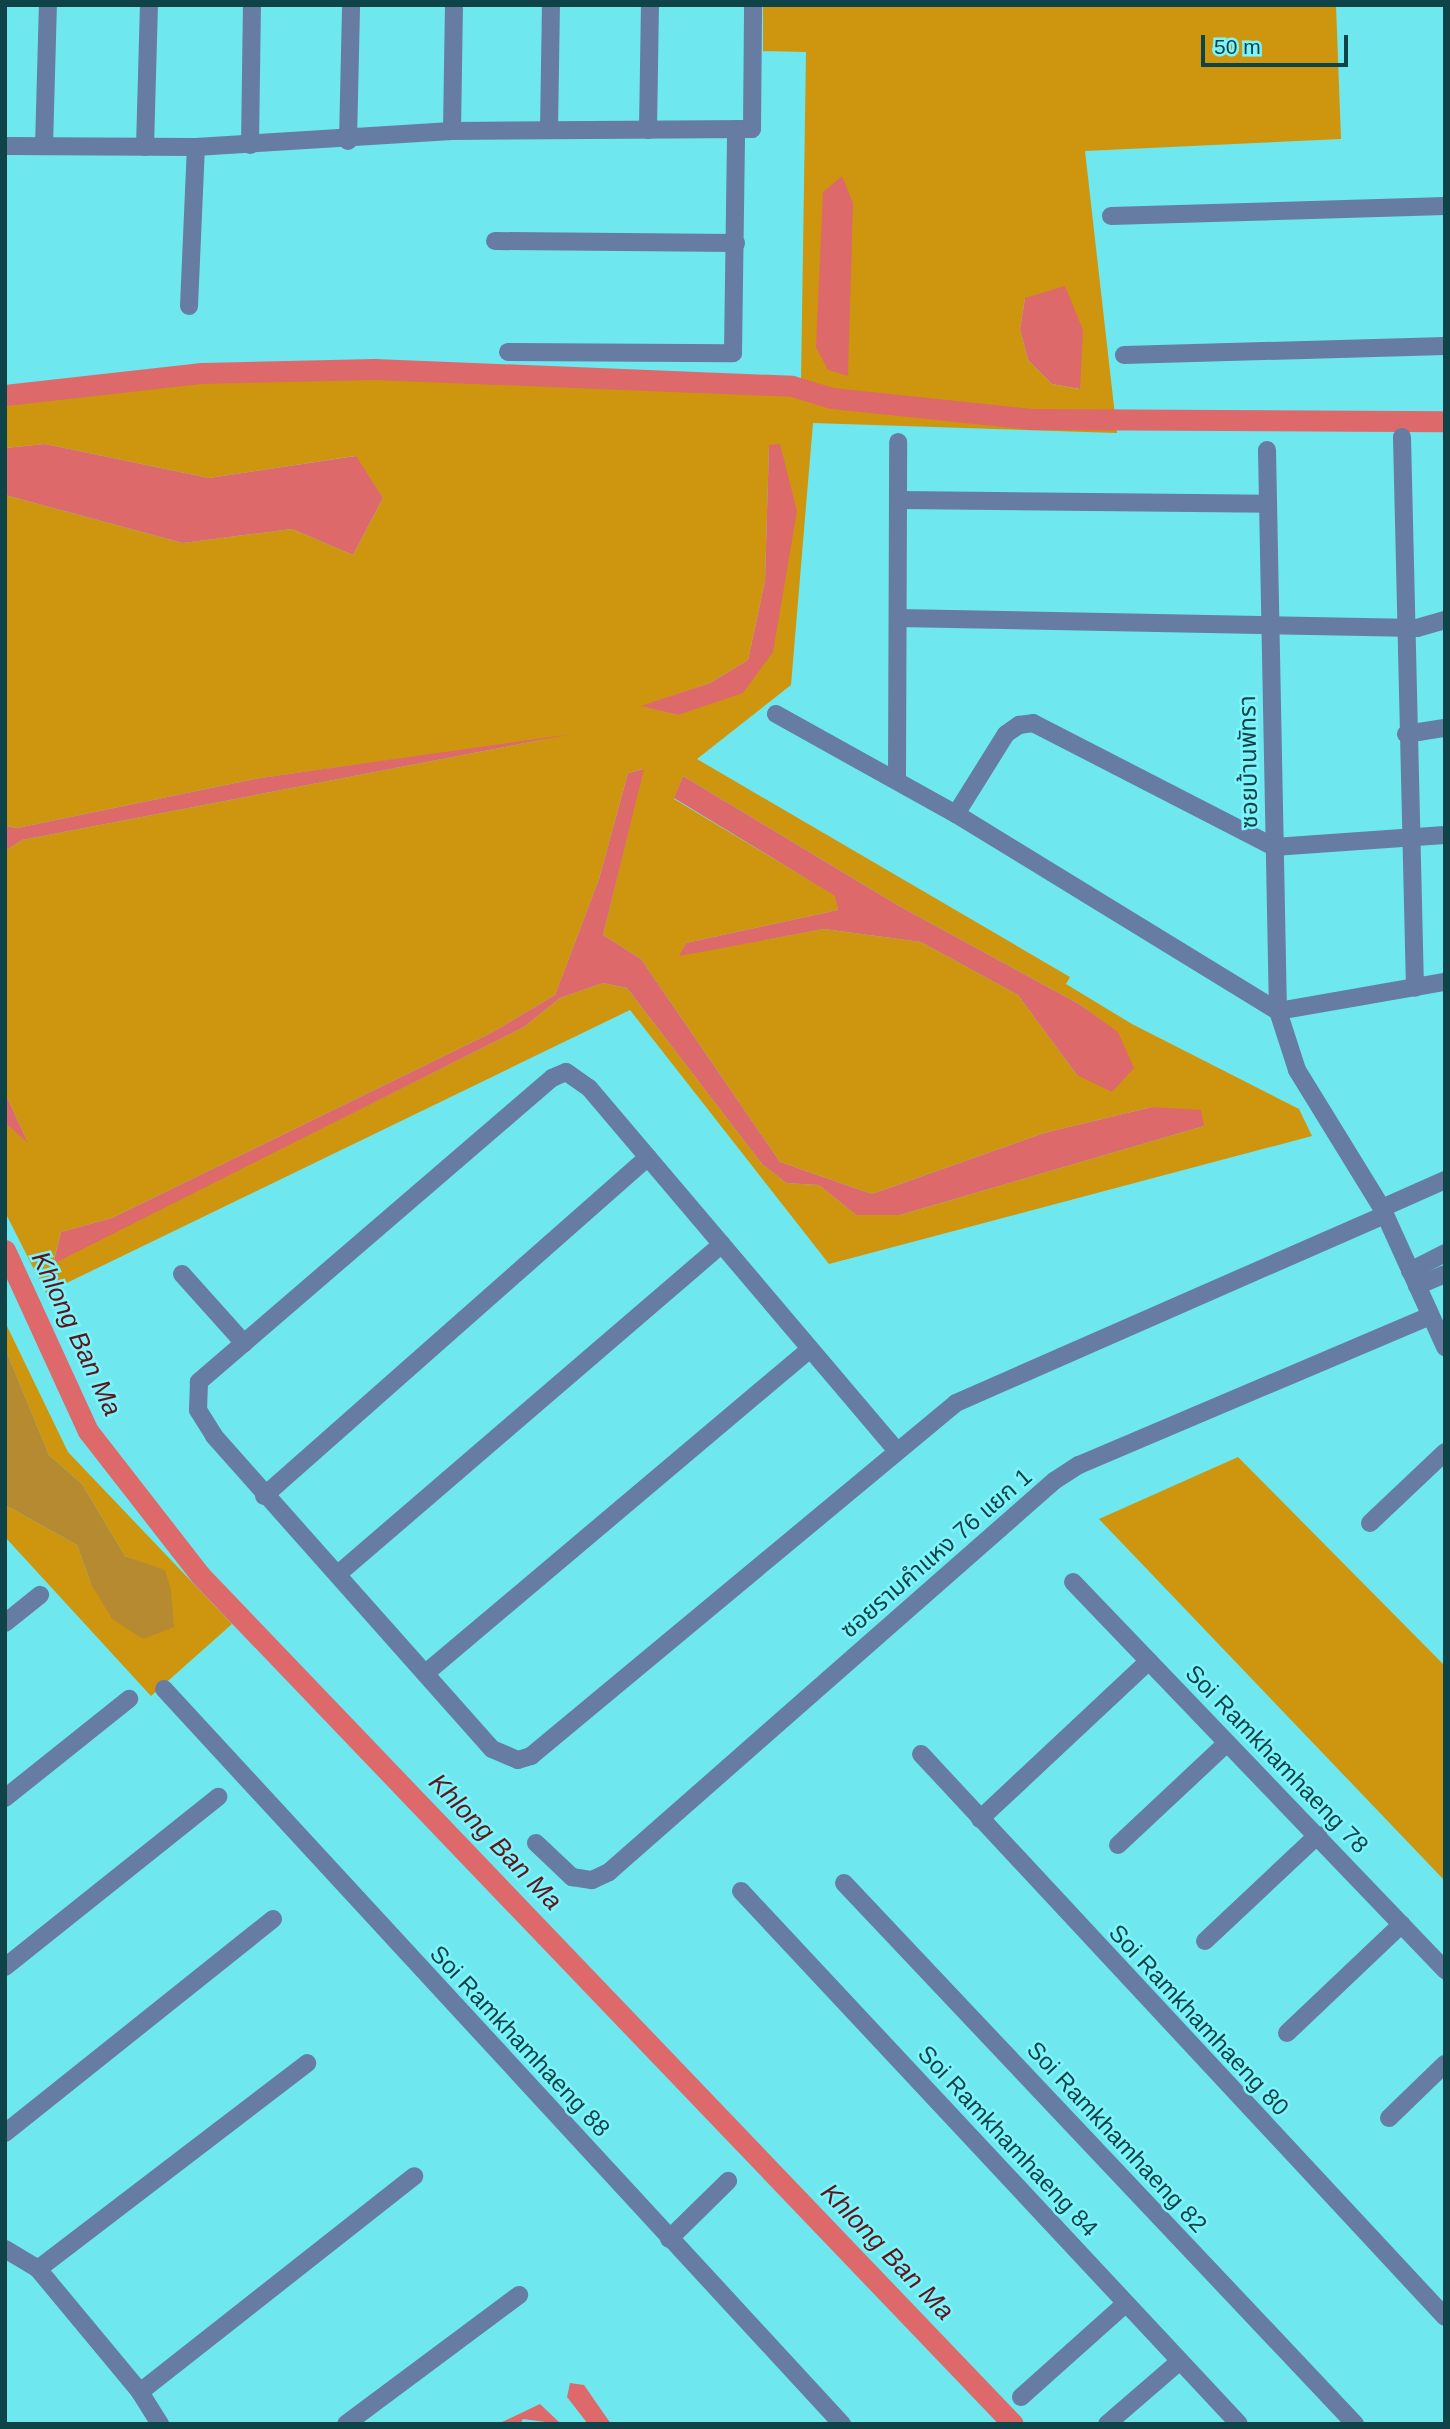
<!DOCTYPE html>
<html>
<head>
<meta charset="utf-8">
<style>
	body { margin:0 }
	#map { position:relative; width:1450px; height:2429px; overflow:hidden; background:#6fe7ef; font-family:Helvetica,"Noto Sans Thai",sans-serif }
	div>[style] { position:absolute }
	.green>* { inset:0; background:#cd960e }
	.forest>* { inset:0; background:#b68a31 }
	.water>* { inset:0; background:#dd696a }
	.canal>* { height:21px; margin:-10.5px; padding:0 10.5px; transform-origin:10.5px; border-radius:10.5px; background:#dd696a }
	.minor>* { height:18px; margin:-9px; padding:0 9px; transform-origin:9px; border-radius:9px; background:#667ca2 }
	span { translate:-50% -50%; white-space:nowrap; text-align:center; line-height:1.15; -webkit-text-stroke:5px #7df4fc; paint-order:stroke }
	.street-label { font-size:24px; color:#0e4448 }
	.water-label { font-size:26px; color:#5e151a; font-style:italic }
	.frame { position:absolute; inset:0; border:7px solid #0e4448; pointer-events:none }
	.scale { position:absolute; left:1201px; top:35px; width:147px; height:32px; box-sizing:border-box; border:4px solid #0e4448; border-top:0; padding-left:9px; font-size:21px; line-height:24px; white-space:nowrap; color:#0e4448; -webkit-text-stroke:5px #7df4fc; paint-order:stroke }
</style>
</head>
<body>
<div id="map">
	<div class="green">
		<div style="clip-path:polygon(evenodd,763px 5px,1336px 5px,1341px 139px,1085px 151px,1117px 433px,813px 423px,791px 685px,697px 759px,1070px 977px,1066px 984px,1132px 1024px,1299px 1109px,1312px 1136px,829px 1264px,630px 1010px,46px 1293px,5px 1212px,5px 1123px,27px 1141px,5px 1093px,5px 851px,22px 840px,551px 738px,260px 778px,17px 828px,5px 826px,5px 495px,183px 543px,292px 529px,353px 555px,383px 498px,355px 456px,209px 478px,45px 444px,5px 448px,5px 402px,239px 379px,375px 374px,796px 395px,801px 380px,806px 52px,763px 51px,763px 5px,1025px 298px,1080px 388px,1079px 389px,1052px 384px,1028px 360px,1020px 329px,1025px 298px,763px 5px,769px 445px,773px 651px,678px 715px,643px 706px,710px 683px,748px 660px,765px 581px,769px 445px,763px 5px,643px 769px,603px 935px,641px 959px,780px 1162px,872px 1194px,1044px 1133px,1152px 1107px,1204px 1126px,900px 1215px,856px 1215px,819px 1185px,786px 1183px,762px 1164px,627px 988px,603px 983px,560px 998px,524px 1027px,53px 1263px,61px 1232px,112px 1218px,491px 1033px,555px 995px,599px 879px,628px 773px,643px 769px,763px 5px,683px 776px,899px 906px,1079px 1004px,1117px 1032px,1077px 1075px,1018px 995px,921px 942px,824px 929px,680px 955px,686px 943px,838px 910px,836px 896px,674px 799px,683px 776px)"></div>
		<div style="clip-path:polygon(5px 1322px,68px 1452px,232px 1624px,151px 1696px,5px 1537px,5px 1505px,77px 1545px,91px 1584px,165px 1571px,125px 1556px,82px 1484px,49px 1455px,5px 1348px)"></div>
		<div style="clip-path:polygon(1238px 1457px,1445px 1666px,1445px 1881px,1099px 1519px)"></div>
	</div>
	<div class="forest">
		<div style="clip-path:polygon(5px 1348px,49px 1455px,82px 1484px,125px 1556px,165px 1570px,171px 1590px,174px 1627px,143px 1639px,112px 1619px,91px 1584px,77px 1545px,5px 1505px)"></div>
	</div>
	<div class="water">
		<div style="clip-path:polygon(842px 176px,853px 203px,848px 376px,828px 370px,816px 347px,823px 192px)"></div>
		<div style="clip-path:polygon(1065px 286px,1083px 330px,1080px 389px,1052px 384px,1028px 360px,1020px 329px,1025px 298px)"></div>
		<div style="clip-path:polygon(45px 444px,209px 478px,356px 456px,383px 498px,353px 555px,292px 529px,183px 543px,5px 495px,5px 448px)"></div>
		<div style="clip-path:polygon(780px 444px,797px 511px,773px 652px,743px 693px,678px 715px,641px 706px,710px 683px,748px 660px,765px 581px,769px 445px)"></div>
		<div style="clip-path:polygon(572px 734px,22px 840px,5px 851px,5px 826px,17px 828px,260px 778px)"></div>
		<div style="clip-path:polygon(644px 769px,603px 935px,641px 959px,780px 1162px,872px 1194px,1044px 1133px,1152px 1107px,1201px 1110px,1204px 1126px,900px 1215px,856px 1215px,819px 1185px,786px 1183px,762px 1164px,627px 988px,603px 983px,560px 998px,524px 1027px,53px 1264px,61px 1232px,112px 1218px,491px 1033px,555px 995px,599px 879px,628px 773px)"></div>
		<div style="clip-path:polygon(683px 776px,899px 906px,1079px 1004px,1118px 1032px,1134px 1068px,1112px 1092px,1077px 1075px,1018px 995px,921px 942px,824px 929px,679px 956px,686px 943px,838px 910px,835px 896px,674px 798px)"></div>
		<div style="clip-path:polygon(5px 1093px,28px 1143px,5px 1123px)"></div>
		<div style="clip-path:polygon(570px 2383px,584px 2385px,611px 2424px,588px 2424px,567px 2397px)"></div>
		<div style="clip-path:polygon(540px 2404px,561px 2424px,523px 2419px,520px 2424px,498px 2424px)"></div>
	</div>
	<div class="canal">
		<div style="left:5px;top:395px;width:198px;rotate:-6.4deg"></div>
		<div style="left:202px;top:373px;width:172px;rotate:-1.3deg"></div>
		<div style="left:374px;top:369px;width:418px;rotate:2.3deg"></div>
		<div style="left:792px;top:386px;width:42px;rotate:16.7deg"></div>
		<div style="left:832px;top:398px;width:201px;rotate:6deg"></div>
		<div style="left:1032px;top:419px;width:413px;rotate:0.3deg"></div>
		<div style="left:5px;top:1250px;width:199px;rotate:65.4deg"></div>
		<div style="left:88px;top:1431px;width:182px;rotate:52.1deg"></div>
		<div style="left:200px;top:1575px;width:1175px;rotate:46.24deg"></div>
	</div>
	<div class="minor">
		<div style="left:549px;top:130px;width:125px;rotate:-89.1deg"></div>
		<div style="left:648px;top:130px;width:125px;rotate:-89.1deg"></div>
		<div style="left:452px;top:131px;width:126px;rotate:-89.1deg"></div>
		<div style="left:348px;top:141px;width:136px;rotate:-88.7deg"></div>
		<div style="left:250px;top:145px;width:140px;rotate:-89.2deg"></div>
		<div style="left:5px;top:146px;width:191px;rotate:0.3deg"></div>
		<div style="left:196px;top:147px;width:256px;rotate:-3.6deg"></div>
		<div style="left:452px;top:131px;width:300px;rotate:-0.4deg"></div>
		<div style="left:752px;top:129px;width:124px;rotate:-89.5deg"></div>
		<div style="left:44px;top:146px;width:141px;rotate:-88.4deg"></div>
		<div style="left:145px;top:147px;width:142px;rotate:-88.4deg"></div>
		<div style="left:1111px;top:216px;width:334px;rotate:-1.7deg"></div>
		<div style="left:495px;top:241px;width:241px;rotate:0.5deg"></div>
		<div style="left:189px;top:306px;width:159px;rotate:-87.5deg"></div>
		<div style="left:508px;top:352px;width:225px;rotate:0.3deg"></div>
		<div style="left:733px;top:353px;width:224px;rotate:-89.2deg"></div>
		<div style="left:1124px;top:355px;width:321px;rotate:-1.6deg"></div>
		<div style="left:1402px;top:437px;width:551px;rotate:88.65deg"></div>
		<div style="left:1267px;top:450px;width:561px;rotate:88.88deg"></div>
		<div style="left:1278px;top:1011px;width:62px;rotate:72.1deg"></div>
		<div style="left:1297px;top:1070px;width:162px;rotate:58.4deg"></div>
		<div style="left:1382px;top:1208px;width:153px;rotate:65.6deg"></div>
		<div style="left:899px;top:500px;width:369px;rotate:0.6deg"></div>
		<div style="left:898px;top:618px;width:519px;rotate:1.1deg"></div>
		<div style="left:1417px;top:628px;width:29px;rotate:-16deg"></div>
		<div style="left:776px;top:714px;width:206px;rotate:29.1deg"></div>
		<div style="left:956px;top:814px;width:377px;rotate:31.5deg"></div>
		<div style="left:1278px;top:1011px;width:169px;rotate:-9.9deg"></div>
		<div style="left:1406px;top:734px;width:39px;rotate:-9deg"></div>
		<div style="left:897px;top:780px;width:338px;rotate:-89.8deg"></div>
		<div style="left:956px;top:814px;width:94px;rotate:-58deg"></div>
		<div style="left:1006px;top:734px;width:16px;rotate:-35deg"></div>
		<div style="left:1019px;top:725px;width:14px;rotate:-8deg"></div>
		<div style="left:1033px;top:723px;width:271px;rotate:27.2deg"></div>
		<div style="left:1274px;top:847px;width:171px;rotate:-4deg"></div>
		<div style="left:1382px;top:1208px;width:69px;rotate:-24deg"></div>
		<div style="left:1410px;top:1271px;width:39px;rotate:-27deg"></div>
		<div style="left:182px;top:1274px;width:93px;rotate:48.1deg"></div>
		<div style="left:1417px;top:1286px;width:30px;rotate:-23deg"></div>
		<div style="left:897px;top:1451px;width:476px;rotate:-130.3deg"></div>
		<div style="left:589px;top:1088px;width:28px;rotate:-145deg"></div>
		<div style="left:566px;top:1072px;width:15px;rotate:157deg"></div>
		<div style="left:552px;top:1078px;width:466px;rotate:139.3deg"></div>
		<div style="left:199px;top:1382px;width:28px;rotate:92deg"></div>
		<div style="left:198px;top:1410px;width:31px;rotate:58deg"></div>
		<div style="left:214px;top:1436px;width:419px;rotate:48.4deg"></div>
		<div style="left:492px;top:1749px;width:28px;rotate:23deg"></div>
		<div style="left:518px;top:1760px;width:14px;rotate:-17deg"></div>
		<div style="left:531px;top:1756px;width:552px;rotate:-39.71deg"></div>
		<div style="left:956px;top:1403px;width:468px;rotate:-23.7deg"></div>
		<div style="left:264px;top:1496px;width:512px;rotate:-41.44deg"></div>
		<div style="left:1370px;top:1523px;width:103px;rotate:-43.4deg"></div>
		<div style="left:338px;top:1574px;width:506px;rotate:-40.67deg"></div>
		<div style="left:1073px;top:1582px;width:538px;rotate:46.21deg"></div>
		<div style="left:5px;top:1623px;width:45px;rotate:-38.7deg"></div>
		<div style="left:427px;top:1672px;width:501px;rotate:-40.14deg"></div>
		<div style="left:164px;top:1689px;width:1000px;rotate:47.31deg"></div>
		<div style="left:921px;top:1754px;width:769px;rotate:47.05deg"></div>
		<div style="left:5px;top:1798px;width:159px;rotate:-38.6deg"></div>
		<div style="left:980px;top:1819px;width:231px;rotate:-43.1deg"></div>
		<div style="left:536px;top:1843px;width:50px;rotate:43.4deg"></div>
		<div style="left:572px;top:1877px;width:20px;rotate:9deg"></div>
		<div style="left:592px;top:1880px;width:19px;rotate:-25deg"></div>
		<div style="left:609px;top:1872px;width:592px;rotate:-41.3deg"></div>
		<div style="left:1054px;top:1481px;width:30px;rotate:-33deg"></div>
		<div style="left:1079px;top:1465px;width:381px;rotate:-23deg"></div>
		<div style="left:1118px;top:1845px;width:149px;rotate:-43.1deg"></div>
		<div style="left:844px;top:1883px;width:744px;rotate:46.63deg"></div>
		<div style="left:741px;top:1891px;width:729px;rotate:46.94deg"></div>
		<div style="left:1205px;top:1941px;width:155px;rotate:-43.2deg"></div>
		<div style="left:5px;top:1967px;width:273px;rotate:-38.6deg"></div>
		<div style="left:1287px;top:2033px;width:158px;rotate:-43.5deg"></div>
		<div style="left:1389px;top:2118px;width:78px;rotate:-44deg"></div>
		<div style="left:5px;top:2133px;width:343px;rotate:-38.6deg"></div>
		<div style="left:669px;top:2239px;width:83px;rotate:-44.5deg"></div>
		<div style="left:5px;top:2249px;width:39px;rotate:31deg"></div>
		<div style="left:38px;top:2269px;width:160px;rotate:50.3deg"></div>
		<div style="left:140px;top:2392px;width:38px;rotate:58deg"></div>
		<div style="left:38px;top:2269px;width:339px;rotate:-37.4deg"></div>
		<div style="left:140px;top:2392px;width:349px;rotate:-38.2deg"></div>
		<div style="left:1021px;top:2397px;width:140px;rotate:-41.8deg"></div>
		<div style="left:346px;top:2424px;width:216px;rotate:-36.7deg"></div>
		<div style="left:1107px;top:2424px;width:96px;rotate:-40.8deg"></div>
	</div>
	<div class="street-label">
		<span style="left:1248px;top:762px;rotate:-91deg">ซอยบ้านพัทรา</span>
		<span style="left:936px;top:1553px;rotate:-41deg">ซอยรามคำแหง 76 แยก 1</span>
		<span style="left:1277px;top:1759px;rotate:46deg">Soi Ramkhamhaeng 78</span>
		<span style="left:1199px;top:2020px;rotate:47deg">Soi Ramkhamhaeng 80</span>
		<span style="left:520px;top:2041px;rotate:47deg">Soi Ramkhamhaeng 88</span>
		<span style="left:1117px;top:2137px;rotate:47deg">Soi Ramkhamhaeng 82</span>
		<span style="left:1008px;top:2141px;rotate:47deg">Soi Ramkhamhaeng 84</span>
	</div>
	<div class="water-label">
		<span style="left:76px;top:1334px;rotate:65deg">Khlong Ban Ma</span>
		<span style="left:495px;top:1842px;rotate:46deg">Khlong Ban Ma</span>
		<span style="left:887px;top:2252px;rotate:46deg">Khlong Ban Ma</span>
	</div>
	<div class="frame"></div>
	<div class="scale">50 m</div>
</div>
</body>
</html>
